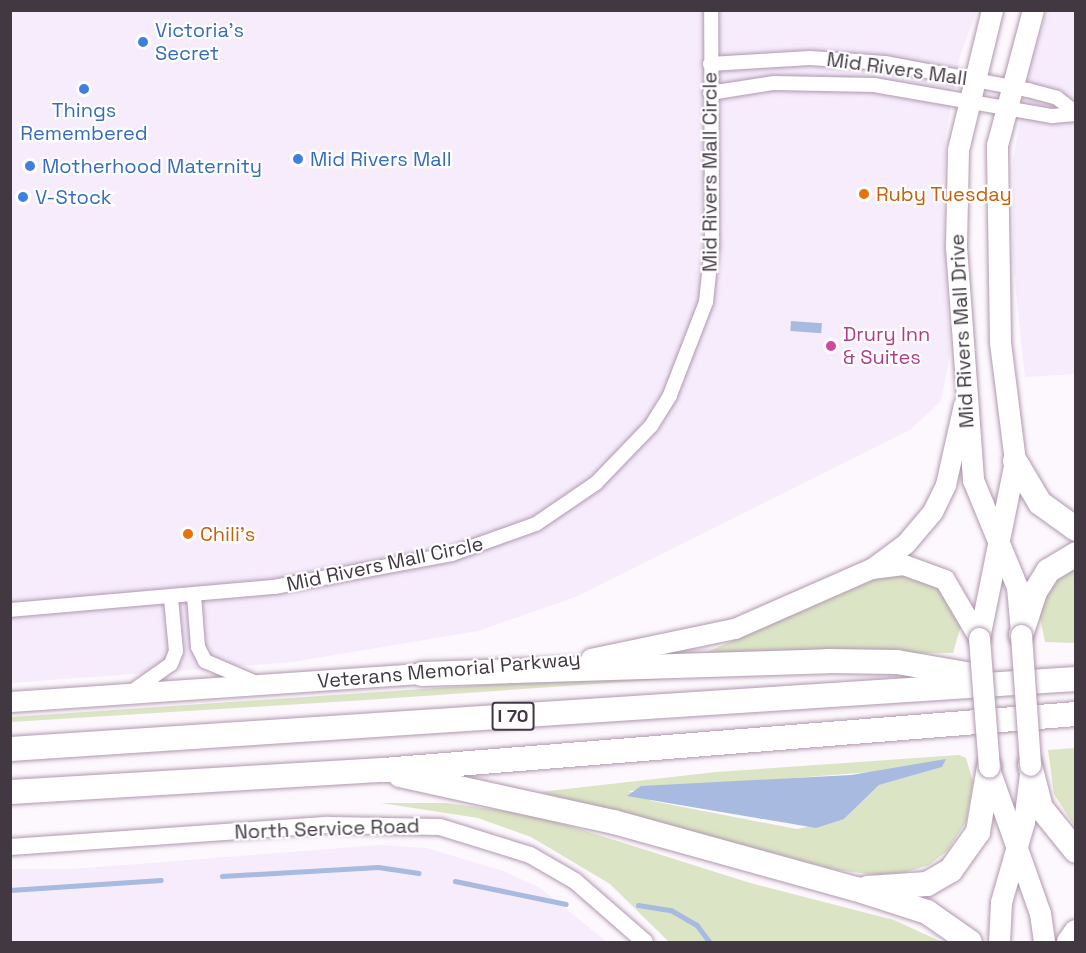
<!DOCTYPE html>
<html>
<head>
<meta charset="utf-8">
<style>
	body { margin:0 }
	#map { position:relative; width:1086px; height:953px; overflow:hidden; background:#fdf8fd; font-family:"Space Grotesk",sans-serif }
	div>[style] { position:absolute }
	.commercial>* { inset:0; background:#f6ecfc }
	.green>* { inset:0; background:#dce4c6 }
	.water>* { inset:0; background:#a8badf; transform-origin:0 0 }
	.stream>* { height:4.5px; margin:-2.25px; padding:0 2.25px; transform-origin:2.25px; border-radius:2.25px; background:#a8badf }
	.roads { filter:drop-shadow(0 0 2px #b098af) drop-shadow(0 0 2px #b098af) }
	.minor>* { height:14px; margin:-7px; padding:0 7px; transform-origin:7px; border-radius:7px; background:#fff }
	.tertiary>* { height:16px; margin:-8px; padding:0 8px; transform-origin:8px; border-radius:8px; background:#fff }
	.secondary>* { height:20px; margin:-10px; padding:0 10px; transform-origin:10px; border-radius:10px; background:#fff }
	.primary>* { height:21px; margin:-10.5px; padding:0 10.5px; transform-origin:10.5px; border-radius:10.5px; background:#fff }
	.motorway>* { height:24px; margin:-12px; padding:0 12px; transform-origin:12px; border-radius:12px; background:#fff }
	.bridges { filter:drop-shadow(0 0 2px #b098af) drop-shadow(0 0 2px #b098af) }
	.primary-bridge>* { height:21px; margin:-10.5px; padding:0 10.5px; transform-origin:10.5px; border-radius:10.5px; background:#fff }
	.dots>* { width:16px; height:16px; translate:-50% -50%; box-sizing:border-box; border:3px solid #fff; border-radius:50% }
	span { translate:-50% -50%; white-space:nowrap; text-align:center; line-height:1.15; -webkit-text-stroke:4.5px #fff; paint-order:stroke }
	.shield-label span { padding:2px 4px; background:#fff; border:2px solid; border-radius:4px; -webkit-text-stroke-width:0 }
	.shield-label { font-size:18px; color:#423842; font-weight:700 }
	.shop-label { font-size:20px; color:#366cbe }
	.left { translate:0 -50%; text-align:left }
	.street-label { font-size:20px; color:#423842 }
	.food-label { font-size:20px; color:#c56008 }
	.hotel-label { font-size:20px; color:#b23c85 }
	.frame { position:absolute; inset:0; border:12px solid #423842; pointer-events:none }
</style>
</head>
<body>
<div id="map">
	<div class="commercial">
		<div style="clip-path:polygon(11px 11px,977px 11px,960px 56px,946px 135px,943px 203px,950px 355px,941px 401px,910px 430px,578px 596px,478px 631px,293px 662px,11px 683px)"></div>
		<div style="clip-path:polygon(1048px 11px,1075px 11px,1075px 374px,1025px 377px,1013px 264px,1013px 160px,1033px 52px)"></div>
		<div style="clip-path:polygon(380px 845px,427px 848px,503px 871px,540px 888px,607px 942px,11px 942px,11px 869px,73px 869px)"></div>
	</div>
	<div class="green">
		<div style="clip-path:polygon(1075px 566px,1075px 643px,1045px 642px,1038px 608px,1058px 577px)"></div>
		<div style="clip-path:polygon(899px 574px,917px 577px,944px 593px,961px 625px,953px 653px,700px 655px,880px 577px)"></div>
		<div style="clip-path:polygon(753px 673px,366px 700px,11px 722px,11px 717px,598px 677px)"></div>
		<div style="clip-path:polygon(1075px 748px,1076px 748px,1075px 827px,1054px 794px,1048px 750px)"></div>
		<div style="clip-path:polygon(evenodd,959px 755px,966px 758px,973px 782px,966px 822px,947px 851px,929px 865px,891px 877px,837px 870px,540px 792px,716px 772px,959px 755px,942px 760px,942px 767px,879px 785px,844px 819px,797px 829px,652px 801px,629px 791px,910px 769px,942px 760px)"></div>
		<div style="clip-path:polygon(381px 803px,446px 803px,535px 815px,747px 882px,894px 920px,942px 942px,669px 942px,610px 884px,531px 837px,478px 818px)"></div>
	</div>
	<div class="water">
		<div style="left:791px;top:321px;width:31px;height:10px;rotate:4deg"></div>
		<div style="clip-path:polygon(946px 759px,942px 767px,879px 785px,844px 819px,816px 828px,627px 796px,641px 786px,851px 775px)"></div>
	</div>
	<div class="stream">
		<div style="left:222px;top:876px;width:156px;rotate:-3.3deg"></div>
		<div style="left:378px;top:867px;width:41px;rotate:8.3deg"></div>
		<div style="left:455px;top:881px;width:113px;rotate:11.7deg"></div>
		<div style="left:10px;top:890px;width:151px;rotate:-3.8deg"></div>
		<div style="left:638px;top:905px;width:33px;rotate:9deg"></div>
		<div style="left:671px;top:910px;width:30px;rotate:30deg"></div>
		<div style="left:697px;top:925px;width:21px;rotate:53deg"></div>
	</div>
	<div class="roads">
		<div class="minor">
			<div style="left:710px;top:64px;width:100px;rotate:-3.4deg"></div>
			<div style="left:810px;top:58px;width:75px;rotate:3.8deg"></div>
			<div style="left:885px;top:63px;width:146px;rotate:10.7deg"></div>
			<div style="left:1028px;top:90px;width:30px;rotate:15deg"></div>
			<div style="left:1057px;top:98px;width:24px;rotate:38deg"></div>
			<div style="left:710px;top:93px;width:65px;rotate:-8.9deg"></div>
			<div style="left:774px;top:83px;width:100px;rotate:1.1deg"></div>
			<div style="left:874px;top:85px;width:181px;rotate:9.9deg"></div>
			<div style="left:1052px;top:116px;width:24px;rotate:-5deg"></div>
			<div style="left:194px;top:596px;width:51px;rotate:85.5deg"></div>
			<div style="left:198px;top:647px;width:16px;rotate:63deg"></div>
			<div style="left:205px;top:661px;width:53px;rotate:23.2deg"></div>
			<div style="left:10px;top:610px;width:265px;rotate:-5deg"></div>
			<div style="left:274px;top:587px;width:181px;rotate:-10.5deg"></div>
			<div style="left:452px;top:554px;width:89px;rotate:-19.7deg"></div>
			<div style="left:536px;top:524px;width:73px;rotate:-34.3deg"></div>
			<div style="left:596px;top:483px;width:79px;rotate:-46deg"></div>
			<div style="left:651px;top:426px;width:36px;rotate:-58deg"></div>
			<div style="left:670px;top:395px;width:100px;rotate:-68.8deg"></div>
			<div style="left:706px;top:302px;width:56px;rotate:-83.9deg"></div>
			<div style="left:712px;top:246px;width:236px;rotate:-90.2deg"></div>
			<div style="left:130px;top:693px;width:50px;rotate:-35.3deg"></div>
			<div style="left:171px;top:664px;width:14px;rotate:-69deg"></div>
			<div style="left:176px;top:651px;width:53px;rotate:-95.4deg"></div>
		</div>
		<div class="tertiary">
			<div style="left:10px;top:847px;width:319px;rotate:-4deg"></div>
			<div style="left:328px;top:825px;width:112px;rotate:1deg"></div>
			<div style="left:440px;top:827px;width:94px;rotate:17.3deg"></div>
			<div style="left:530px;top:855px;width:52px;rotate:30deg"></div>
			<div style="left:575px;top:881px;width:93px;rotate:41.1deg"></div>
		</div>
		<div class="secondary">
			<div style="left:872px;top:569px;width:32px;rotate:-7deg"></div>
			<div style="left:904px;top:565px;width:44px;rotate:20.1deg"></div>
			<div style="left:945px;top:580px;width:67px;rotate:59.6deg"></div>
			<div style="left:591px;top:659px;width:147px;rotate:-11.8deg"></div>
			<div style="left:735px;top:629px;width:150px;rotate:-23.7deg"></div>
			<div style="left:872px;top:569px;width:42px;rotate:-36.3deg"></div>
			<div style="left:906px;top:544px;width:42px;rotate:-49.8deg"></div>
			<div style="left:933px;top:512px;width:30px;rotate:-64deg"></div>
			<div style="left:946px;top:485px;width:82px;rotate:-77.3deg"></div>
			<div style="left:10px;top:702px;width:427px;rotate:-3.9deg"></div>
		</div>
		<div class="primary">
			<div style="left:992px;top:10px;width:144px;rotate:103.7deg"></div>
			<div style="left:958px;top:150px;width:97px;rotate:91.2deg"></div>
			<div style="left:956px;top:247px;width:234px;rotate:85.8deg"></div>
			<div style="left:973px;top:480px;width:116px;rotate:67.6deg"></div>
			<div style="left:1017px;top:587px;width:45px;rotate:84.9deg"></div>
			<div style="left:979px;top:638px;width:181px;rotate:-78.5deg"></div>
			<div style="left:1015px;top:461px;width:120px;rotate:-97.2deg"></div>
			<div style="left:1000px;top:342px;width:197px;rotate:-90.9deg"></div>
			<div style="left:997px;top:145px;width:140px;rotate:-75.1deg"></div>
			<div style="left:990px;top:772px;width:150px;rotate:70.5deg"></div>
			<div style="left:1040px;top:913px;width:29px;rotate:82deg"></div>
			<div style="left:999px;top:942px;width:40px;rotate:-87.1deg"></div>
			<div style="left:1001px;top:902px;width:83px;rotate:-74deg"></div>
			<div style="left:1024px;top:822px;width:48px;rotate:-82.9deg"></div>
		</div>
		<div class="motorway">
			<div style="left:1015px;top:461px;width:49px;rotate:59.2deg"></div>
			<div style="left:1040px;top:503px;width:44px;rotate:35.8deg"></div>
			<div style="left:1021px;top:635px;width:45px;rotate:-72deg"></div>
			<div style="left:1035px;top:592px;width:25px;rotate:-58deg"></div>
			<div style="left:1048px;top:571px;width:33px;rotate:-31deg"></div>
			<div style="left:422px;top:674px;width:406px;rotate:-1.8deg"></div>
			<div style="left:828px;top:661px;width:69px;rotate:0.8deg"></div>
			<div style="left:897px;top:662px;width:82px;rotate:9.8deg"></div>
			<div style="left:10px;top:749px;width:1068px;rotate:-3.76deg"></div>
			<div style="left:1030px;top:765px;width:44px;rotate:75.7deg"></div>
			<div style="left:1041px;top:808px;width:55px;rotate:50.9deg"></div>
			<div style="left:400px;top:775px;width:219px;rotate:12.4deg"></div>
			<div style="left:614px;top:822px;width:251px;rotate:15.5deg"></div>
			<div style="left:856px;top:889px;width:75px;rotate:17.9deg"></div>
			<div style="left:927px;top:912px;width:52px;rotate:34.9deg"></div>
			<div style="left:10px;top:792px;width:374px;rotate:-3.4deg"></div>
			<div style="left:383px;top:770px;width:695px;rotate:-4.62deg"></div>
			<div style="left:867px;top:888px;width:60px;rotate:-3.8deg"></div>
			<div style="left:927px;top:884px;width:28px;rotate:-30deg"></div>
			<div style="left:951px;top:870px;width:47px;rotate:-54.6deg"></div>
			<div style="left:978px;top:832px;width:66px;rotate:-80.4deg"></div>
			<div style="left:1069px;top:942px;width:12px;rotate:-55deg"></div>
		</div>
	</div>
	<div class="bridges">
		<div class="primary-bridge">
			<div style="left:1021px;top:635px;width:130px;rotate:86deg"></div>
			<div style="left:979px;top:638px;width:129px;rotate:85.6deg"></div>
		</div>
	</div>
	<div class="dots">
		<div style="left:143px;top:42px;background:#3f7fe0"></div>
		<div style="left:84px;top:89px;background:#3f7fe0"></div>
		<div style="left:298px;top:159px;background:#3f7fe0"></div>
		<div style="left:30px;top:166px;background:#3f7fe0"></div>
		<div style="left:864px;top:194px;background:#e8710a"></div>
		<div style="left:23px;top:197px;background:#3f7fe0"></div>
		<div style="left:831px;top:346px;background:#d1479c"></div>
		<div style="left:188px;top:534px;background:#e8710a"></div>
	</div>
	<div class="shield-label">
		<span style="left:513px;top:716px">I 70</span>
	</div>
	<div class="shop-label">
		<span class="left" style="left:155px;top:42px">Victoria's<br>Secret</span>
		<span style="left:84px;top:122px">Things<br>Remembered</span>
		<span class="left" style="left:310px;top:159px">Mid Rivers Mall</span>
		<span class="left" style="left:42px;top:166px">Motherhood Maternity</span>
		<span class="left" style="left:35px;top:197px">V-Stock</span>
	</div>
	<div class="street-label">
		<span style="left:897px;top:69px;rotate:8deg">Mid Rivers Mall</span>
		<span style="left:710px;top:172px;rotate:-90deg">Mid Rivers Mall Circle</span>
		<span style="left:962px;top:331px;rotate:-93deg">Mid Rivers Mall Drive</span>
		<span style="left:385px;top:564px;rotate:-12deg">Mid Rivers Mall Circle</span>
		<span style="left:449px;top:670px;rotate:-5deg">Veterans Memorial Parkway</span>
		<span style="left:327px;top:829px;rotate:-2deg">North Service Road</span>
	</div>
	<div class="food-label">
		<span class="left" style="left:876px;top:194px">Ruby Tuesday</span>
		<span class="left" style="left:200px;top:534px">Chili's</span>
	</div>
	<div class="hotel-label">
		<span class="left" style="left:843px;top:346px">Drury Inn<br>&amp; Suites</span>
	</div>
	<div class="frame"></div>
</div>
</body>
</html>
